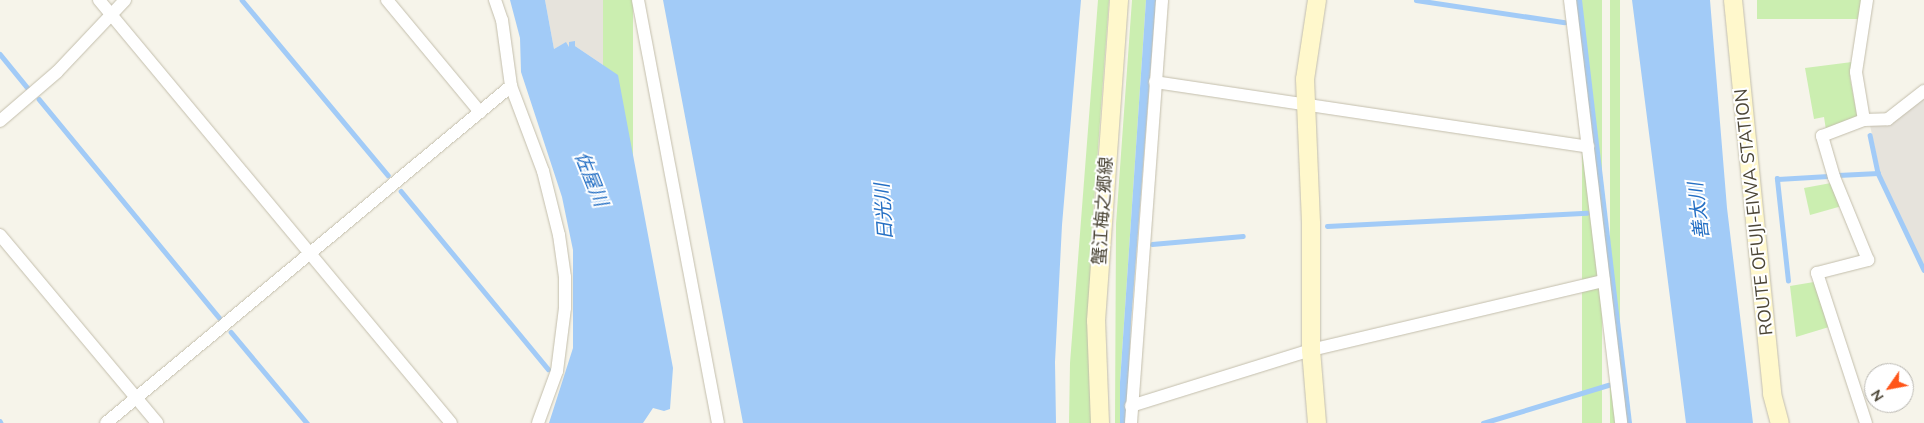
<!DOCTYPE html>
<html>
<head>
<meta charset="utf-8">
<style>
	body { margin:0 }
	#map { position:relative; width:1924px; height:423px; overflow:hidden; background:#f6f4ea; font-family:Mulish,"Noto Sans JP",sans-serif }
	div>[style] { position:absolute }
	.industrial>* { inset:0; background:#e6e3dc }
	.green>* { inset:0; background:#cbeeb0; transform-origin:0 0 }
	.water>* { inset:0; background:#a2cbf7 }
	.stream>* { height:4.5px; margin:-2.25px; padding:0 2.25px; transform-origin:2.25px; border-radius:2.25px; background:#a2cbf7 }
	.roads { filter:drop-shadow(0 0 1px #c3beac) drop-shadow(0 0 1px #c3beac) }
	.street>* { height:12px; margin:-6px; padding:0 6px; transform-origin:6px; border-radius:6px; background:#fff }
	.secondary>* { height:18px; margin:-9px; padding:0 9px; transform-origin:9px; border-radius:9px; background:#fff8cc }
	span { translate:-50% -50%; white-space:nowrap; text-align:center; line-height:1.15; -webkit-text-stroke:4px #fff; paint-order:stroke }
	.street-label { font-size:18px; color:#4c4637 }
	.water-label { font-size:19px; color:#246fc4; font-style:italic }
	.north { position:absolute; left:1864px; top:363px; width:50px; height:50px; box-sizing:border-box; background:#fff; border:1px solid #b7b5af; border-radius:50%; rotate:237deg; font-size:14px; font-weight:700; line-height:20px; text-align:center; color:#4c4637 }
	.north::after { content:''; display:block; margin:auto; width:18px; height:22px; background:#ff5519; clip-path:polygon(50% 0,100% 100%,50% 72%,0 100%) }
</style>
</head>
<body>
<div id="map">
	<div class="industrial">
		<div style="clip-path:polygon(545px 0,603px 0,618px 75px,575px 46px,567px 47px,565px 43px,554px 49px)"></div>
		<div style="clip-path:polygon(1924px 95px,1924px 268px,1880px 173px,1870px 125px)"></div>
	</div>
	<div class="green">
		<div style="left:603px;top:0;width:30px;height:431px"></div>
		<div style="clip-path:polygon(1098px 0,1109px 0,1093px 216px,1088px 325px,1091px 423px,1069px 423px,1070px 363px)"></div>
		<div style="clip-path:polygon(1132px 0,1146px 0,1120px 382px,1120px 423px,1115px 423px,1116px 224px)"></div>
		<div style="left:1582px;top:0;width:20px;height:426px"></div>
		<div style="left:1610px;top:0;width:10px;height:426px"></div>
		<div style="left:1757px;top:0;width:104px;height:19px"></div>
		<div style="clip-path:polygon(1852px 62px,1850px 78px,1858px 120px,1826px 130px,1824px 117px,1814px 119px,1805px 68px)"></div>
		<div style="clip-path:polygon(1831px 183px,1842px 206px,1810px 215px,1804px 188px)"></div>
		<div style="clip-path:polygon(1814px 282px,1829px 327px,1796px 337px,1790px 286px)"></div>
	</div>
	<div class="water">
		<div style="clip-path:polygon(510px 0,545px 0,554px 49px,566px 42px,569px 47px,569px 42px,575px 41px,575px 46px,618px 75px,673px 368px,670px 409px,664px 411px,653px 408px,643px 423px,549px 423px,573px 348px,573px 250px,562px 197px,521px 72px,520px 38px)"></div>
		<div style="clip-path:polygon(663px 0,1081px 0,1062px 225px,1055px 362px,1056px 423px,743px 423px)"></div>
		<div style="clip-path:polygon(1146px 0,1156px 0,1131px 323px,1127px 423px,1120px 423px,1120px 382px)"></div>
		<div style="clip-path:polygon(1575px 0,1582px 0,1632px 423px,1627px 423px)"></div>
		<div style="clip-path:polygon(1632px 0,1710px 0,1727px 208px,1753px 423px,1686px 423px)"></div>
	</div>
	<div class="stream">
		<div style="left:242px;top:0;width:228px;rotate:50.2deg"></div>
		<div style="left:1416px;top:0;width:150px;rotate:8.5deg"></div>
		<div style="left:0;top:54px;width:43px;rotate:50.7deg"></div>
		<div style="left:39px;top:99px;width:283px;rotate:50.5deg"></div>
		<div style="left:1870px;top:135px;width:39px;rotate:78deg"></div>
		<div style="left:1878px;top:173px;width:107px;rotate:64.6deg"></div>
		<div style="left:1838px;top:175px;width:40px;rotate:-2.9deg"></div>
		<div style="left:401px;top:191px;width:231px;rotate:50.4deg"></div>
		<div style="left:1327px;top:226px;width:260px;rotate:-2.9deg"></div>
		<div style="left:1152px;top:244px;width:91px;rotate:-5deg"></div>
		<div style="left:1788px;top:281px;width:103px;rotate:-96.2deg"></div>
		<div style="left:1777px;top:179px;width:51px;rotate:-3.4deg"></div>
		<div style="left:231px;top:332px;width:119px;rotate:50.1deg"></div>
		<div style="left:0;top:421px;width:2px;rotate:63deg"></div>
		<div style="left:1483px;top:423px;width:131px;rotate:-16.9deg"></div>
	</div>
	<div class="roads">
		<div class="street">
			<div style="left:99px;top:0;width:550px;rotate:50.23deg"></div>
			<div style="left:387px;top:0;width:146px;rotate:50.3deg"></div>
			<div style="left:495px;top:0;width:21px;rotate:71deg"></div>
			<div style="left:502px;top:20px;width:67px;rotate:82.2deg"></div>
			<div style="left:511px;top:86px;width:91px;rotate:69.4deg"></div>
			<div style="left:543px;top:171px;width:66px;rotate:76deg"></div>
			<div style="left:559px;top:235px;width:42px;rotate:81.9deg"></div>
			<div style="left:565px;top:277px;width:31px;rotate:90deg"></div>
			<div style="left:565px;top:308px;width:64px;rotate:97.2deg"></div>
			<div style="left:557px;top:371px;width:55px;rotate:110.1deg"></div>
			<div style="left:638px;top:0;width:430px;rotate:79.3deg"></div>
			<div style="left:1570px;top:0;width:426px;rotate:83.1deg"></div>
			<div style="left:1155px;top:82px;width:438px;rotate:8.5deg"></div>
			<div style="left:1864px;top:120px;width:49px;rotate:-99.5deg"></div>
			<div style="left:1856px;top:72px;width:73px;rotate:-81.3deg"></div>
			<div style="left:0;top:121px;width:75px;rotate:-40.7deg"></div>
			<div style="left:57px;top:72px;width:99px;rotate:-46.6deg"></div>
			<div style="left:0;top:235px;width:245px;rotate:50.1deg"></div>
			<div style="left:1131px;top:406px;width:189px;rotate:-17.3deg"></div>
			<div style="left:1311px;top:350px;width:301px;rotate:-13.3deg"></div>
			<div style="left:106px;top:423px;width:527px;rotate:-39.76deg"></div>
			<div style="left:1131px;top:423px;width:424px;rotate:-85.8deg"></div>
			<div style="left:1866px;top:423px;width:158px;rotate:-108.1deg"></div>
			<div style="left:1817px;top:273px;width:53px;rotate:-14.3deg"></div>
			<div style="left:1868px;top:260px;width:90px;rotate:-112.3deg"></div>
			<div style="left:1834px;top:177px;width:43px;rotate:-106.3deg"></div>
			<div style="left:1822px;top:136px;width:45px;rotate:-20.9deg"></div>
			<div style="left:1864px;top:120px;width:24px;rotate:-2deg"></div>
			<div style="left:1888px;top:119px;width:46px;rotate:-37.9deg"></div>
		</div>
		<div class="secondary">
			<div style="left:1317px;top:0;width:80px;rotate:98.6deg"></div>
			<div style="left:1305px;top:79px;width:145px;rotate:87.6deg"></div>
			<div style="left:1311px;top:224px;width:126px;rotate:90deg"></div>
			<div style="left:1311px;top:350px;width:73px;rotate:85.3deg"></div>
			<div style="left:1733px;top:0;width:396px;rotate:84.3deg"></div>
			<div style="left:1772px;top:394px;width:30px;rotate:75deg"></div>
			<div style="left:1100px;top:423px;width:102px;rotate:-92.2deg"></div>
			<div style="left:1096px;top:321px;width:322px;rotate:-85.9deg"></div>
		</div>
	</div>
	<div class="street-label">
		<span style="left:1103px;top:211px;rotate:-86deg">蟹江梅之郷線</span>
		<span style="left:1754px;top:212px;rotate:-96deg">ROUTE OFUJI-EIWA STATION</span>
	</div>
	<div class="water-label">
		<span style="left:591px;top:179px;rotate:68deg">佐屋川</span>
		<span style="left:1699px;top:211px;rotate:-97deg">善太川</span>
		<span style="left:884px;top:212px;rotate:-94deg">日光川</span>
	</div>
	<div class="north">N</div>
</div>
</body>
</html>
